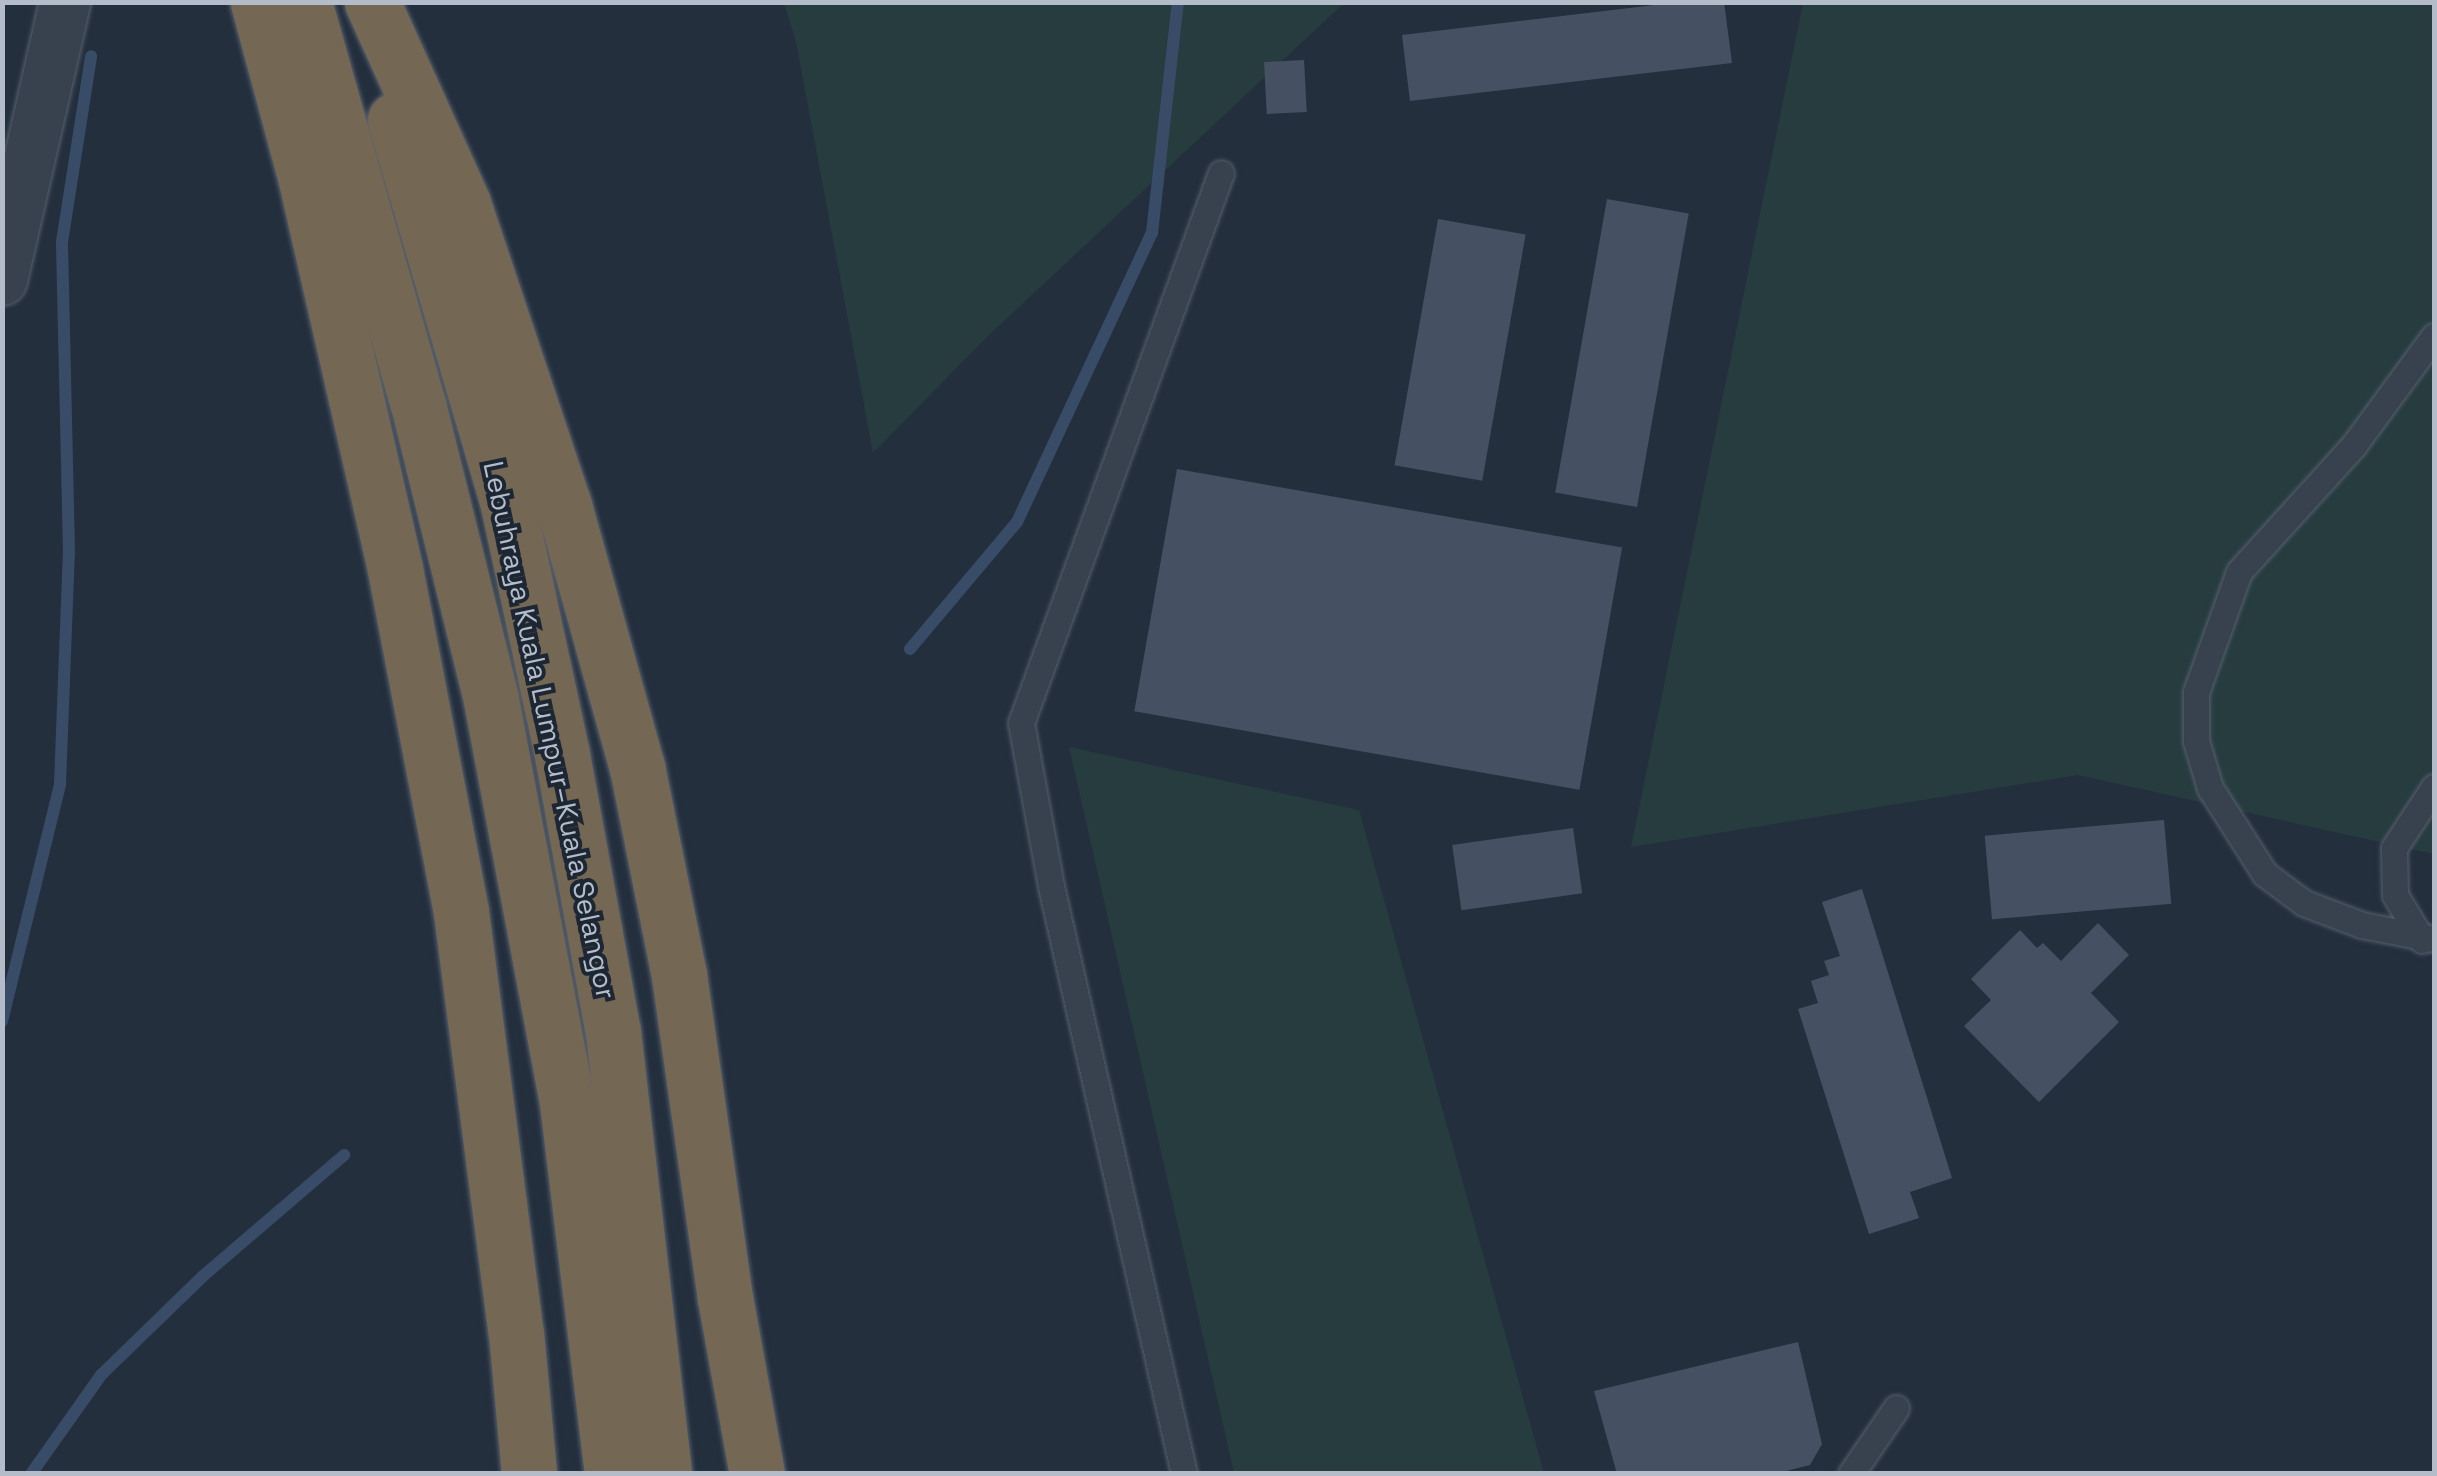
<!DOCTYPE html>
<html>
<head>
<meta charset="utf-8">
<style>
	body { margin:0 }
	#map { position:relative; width:2437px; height:1476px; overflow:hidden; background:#242f3e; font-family:"Space Grotesk",sans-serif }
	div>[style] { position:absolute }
	.green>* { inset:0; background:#263c3f }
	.stream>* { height:12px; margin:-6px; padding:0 6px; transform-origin:6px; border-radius:6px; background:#394c67 }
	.building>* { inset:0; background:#455162; transform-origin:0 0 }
	.roads { filter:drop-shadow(0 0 2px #565f6c) drop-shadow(0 0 2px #565f6c) }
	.lane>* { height:25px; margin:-12.5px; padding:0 12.5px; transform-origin:12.5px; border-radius:12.5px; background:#38414e }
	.street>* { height:50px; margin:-25px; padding:0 25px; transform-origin:25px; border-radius:25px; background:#38414e }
	.highway>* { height:55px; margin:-27.5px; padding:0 27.5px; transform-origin:27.5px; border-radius:27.5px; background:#746855 }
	span { translate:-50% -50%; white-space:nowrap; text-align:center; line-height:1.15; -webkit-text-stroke:8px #1d2633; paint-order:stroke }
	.street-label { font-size:28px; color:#b4bcc9 }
	.frame { position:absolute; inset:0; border:5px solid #b4bcc9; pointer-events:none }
</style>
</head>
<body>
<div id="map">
	<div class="green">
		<div style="clip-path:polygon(784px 3px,1344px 3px,988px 336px,873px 453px,796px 42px)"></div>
		<div style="clip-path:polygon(1803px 3px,2434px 3px,2434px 854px,2078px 775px,1631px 847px)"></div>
		<div style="clip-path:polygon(1069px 747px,1359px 810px,1544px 1473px,1234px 1473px)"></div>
	</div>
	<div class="stream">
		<div style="left:910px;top:649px;width:166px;rotate:-49.9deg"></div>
		<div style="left:1017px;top:522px;width:319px;rotate:-65deg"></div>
		<div style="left:1152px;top:233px;width:232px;rotate:-83.6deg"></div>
		<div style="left:2px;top:1021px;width:244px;rotate:-76.2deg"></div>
		<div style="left:60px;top:784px;width:232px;rotate:-87.8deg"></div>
		<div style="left:69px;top:552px;width:310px;rotate:-91.3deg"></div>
		<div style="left:62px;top:242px;width:188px;rotate:-81.1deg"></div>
		<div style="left:31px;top:1474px;width:121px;rotate:-54.7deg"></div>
		<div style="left:101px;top:1375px;width:142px;rotate:-44.1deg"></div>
		<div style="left:203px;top:1276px;width:186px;rotate:-40.6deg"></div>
	</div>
	<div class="building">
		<div style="clip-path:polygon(1680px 2px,1724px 2px,1732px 63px,1410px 101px,1402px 35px)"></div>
		<div style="left:1304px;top:60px;width:52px;height:40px;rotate:87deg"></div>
		<div style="left:1607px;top:199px;width:83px;height:298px;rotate:10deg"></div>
		<div style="left:1438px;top:219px;width:89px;height:250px;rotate:10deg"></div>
		<div style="left:1177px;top:469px;width:452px;height:246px;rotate:10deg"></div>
		<div style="left:2164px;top:820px;width:84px;height:180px;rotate:85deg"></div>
		<div style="left:1573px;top:828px;width:66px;height:122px;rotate:82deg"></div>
		<div style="clip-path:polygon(1862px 889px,1952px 1178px,1910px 1192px,1919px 1218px,1869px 1234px,1798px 1009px,1818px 1003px,1811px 981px,1829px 975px,1824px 961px,1840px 956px,1822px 902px)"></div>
		<div style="clip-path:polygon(2098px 923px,2129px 955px,2091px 993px,2119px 1022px,2039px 1102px,1964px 1026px,1991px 1000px,1971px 979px,2020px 930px,2037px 948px,2043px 943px,2061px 961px)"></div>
		<div style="clip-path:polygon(1798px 1342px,1822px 1444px,1810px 1465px,1774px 1474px,1617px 1474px,1594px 1391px)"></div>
	</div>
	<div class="roads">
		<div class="lane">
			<div style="left:2434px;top:336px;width:135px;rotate:126.3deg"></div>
			<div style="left:2354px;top:445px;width:171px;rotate:132.2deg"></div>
			<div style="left:2239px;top:572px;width:127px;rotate:109.7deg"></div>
			<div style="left:2196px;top:692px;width:49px;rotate:90deg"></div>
			<div style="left:2196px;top:741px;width:49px;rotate:73.4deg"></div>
			<div style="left:2210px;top:788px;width:102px;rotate:57.4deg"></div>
			<div style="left:2265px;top:874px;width:49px;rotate:36.6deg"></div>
			<div style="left:2304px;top:903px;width:62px;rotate:20.8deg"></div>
			<div style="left:2362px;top:925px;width:73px;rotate:11deg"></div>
			<div style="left:2422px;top:940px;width:52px;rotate:-121deg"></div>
			<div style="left:2395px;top:895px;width:47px;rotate:-91.2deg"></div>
			<div style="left:2394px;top:848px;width:73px;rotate:-56.7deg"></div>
			<div style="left:1184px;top:1474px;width:603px;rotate:-102.75deg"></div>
			<div style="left:1051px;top:886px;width:166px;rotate:-100.4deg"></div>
			<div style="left:1021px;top:723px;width:585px;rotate:-70.02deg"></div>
			<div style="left:1851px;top:1474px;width:80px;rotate:-55.7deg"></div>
		</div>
		<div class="street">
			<div style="left:2px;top:280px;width:285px;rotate:-77.2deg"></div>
		</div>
		<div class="highway">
			<div style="left:258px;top:2px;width:184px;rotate:74.9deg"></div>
			<div style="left:306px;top:180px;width:399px;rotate:77.1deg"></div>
			<div style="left:395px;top:569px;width:349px;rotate:79.1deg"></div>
			<div style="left:461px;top:912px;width:425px;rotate:82.6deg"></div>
			<div style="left:516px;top:1333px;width:142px;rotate:84.7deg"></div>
			<div style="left:304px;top:2px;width:418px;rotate:74.2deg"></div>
			<div style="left:418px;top:404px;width:305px;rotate:76.1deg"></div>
			<div style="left:491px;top:700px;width:409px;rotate:79.3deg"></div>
			<div style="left:567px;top:1102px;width:375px;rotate:83.1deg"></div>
			<div style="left:372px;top:2px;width:222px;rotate:65.7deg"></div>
			<div style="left:463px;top:204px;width:318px;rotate:71.5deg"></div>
			<div style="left:564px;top:506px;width:271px;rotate:74.4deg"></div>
			<div style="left:637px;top:767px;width:212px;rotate:78.6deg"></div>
			<div style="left:679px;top:975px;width:326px;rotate:81.9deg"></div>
			<div style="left:725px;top:1298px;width:179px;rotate:79.7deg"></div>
			<div style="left:395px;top:120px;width:396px;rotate:73.6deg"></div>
			<div style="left:507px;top:500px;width:261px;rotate:77.8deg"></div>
			<div style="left:562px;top:755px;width:282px;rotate:79.6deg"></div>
			<div style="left:613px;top:1032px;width:445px;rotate:83.4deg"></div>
		</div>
	</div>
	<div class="street-label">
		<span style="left:550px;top:730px;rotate:78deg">Lebuhraya Kuala Lumpur–Kuala Selangor</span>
	</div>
	<div class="frame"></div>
</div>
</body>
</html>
